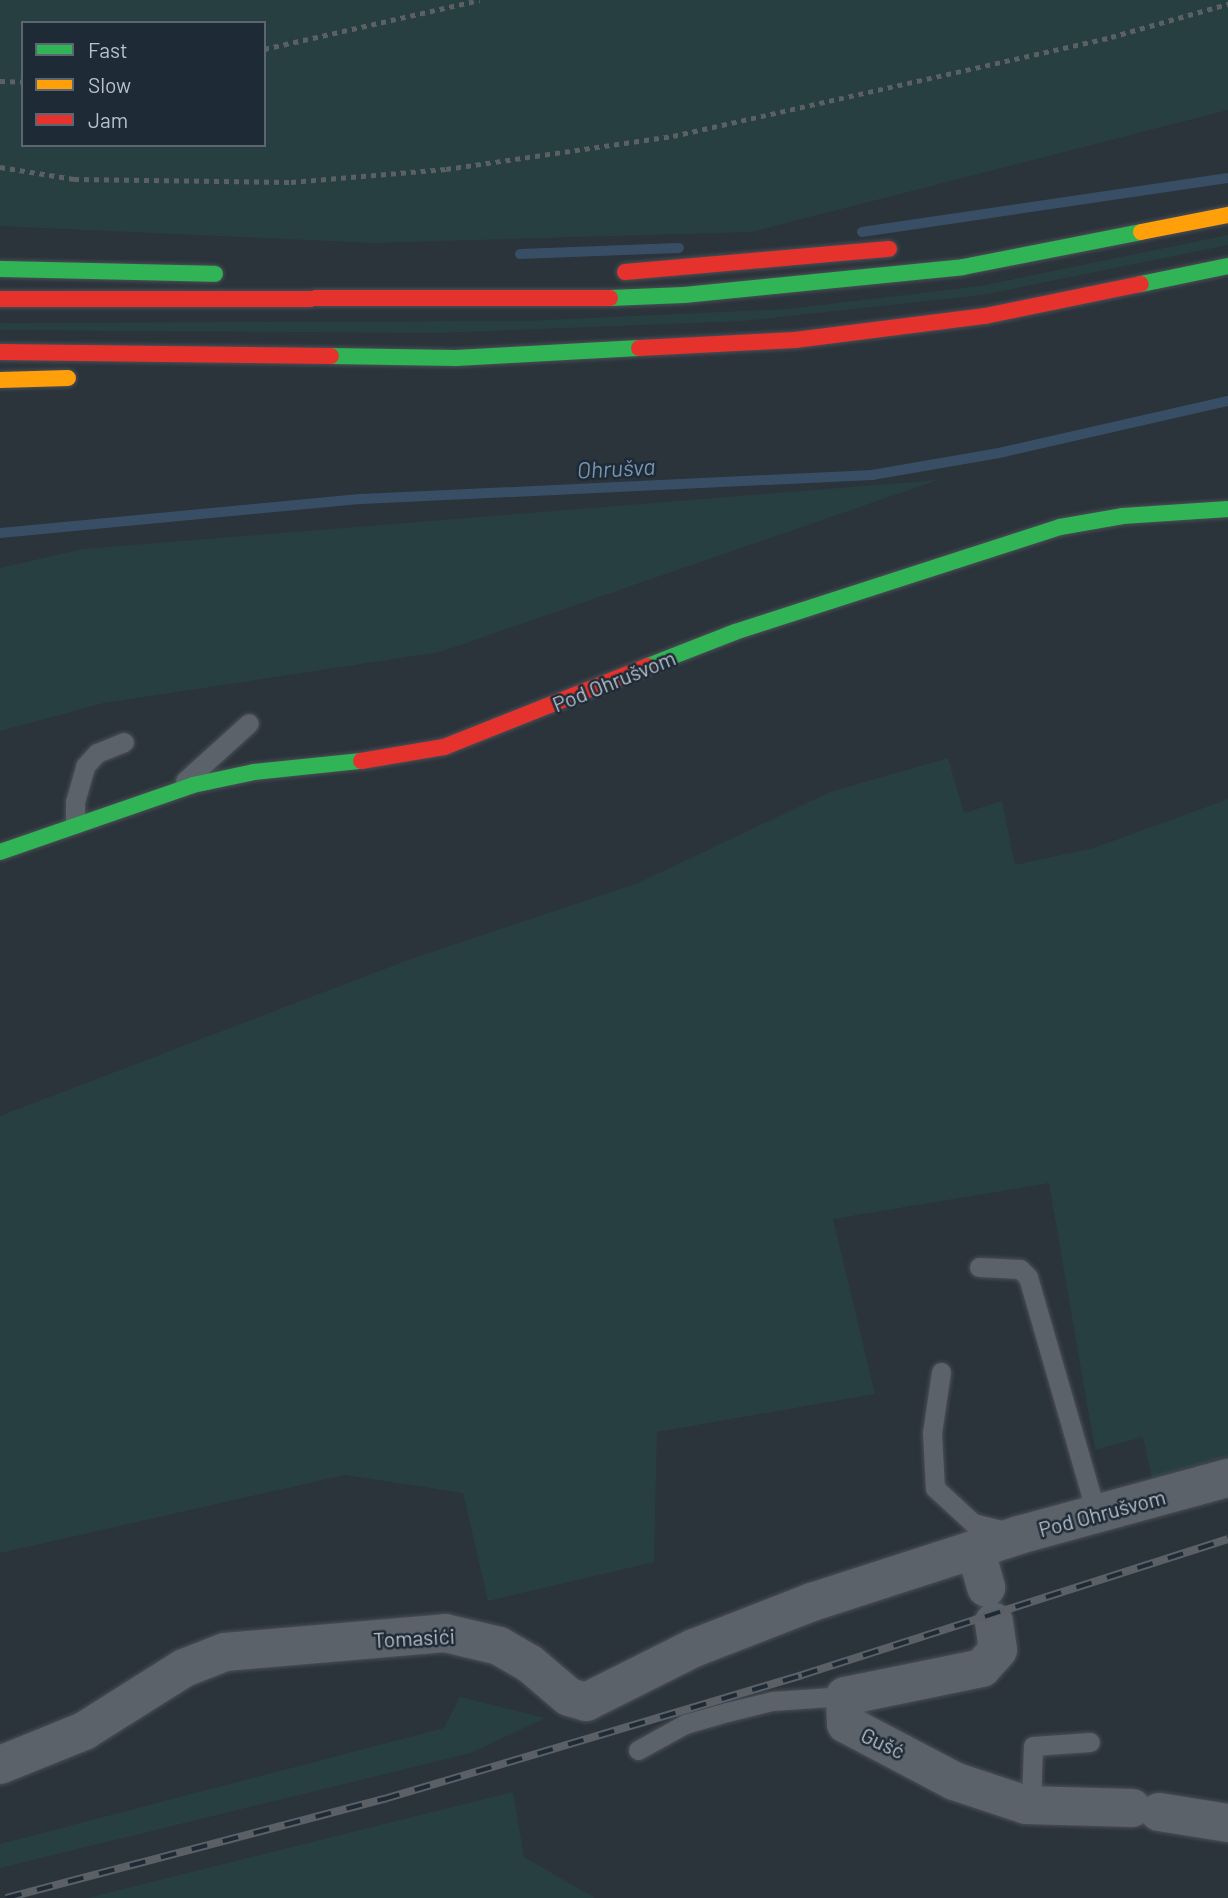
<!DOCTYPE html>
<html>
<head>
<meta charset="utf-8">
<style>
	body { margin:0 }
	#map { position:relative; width:1228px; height:1898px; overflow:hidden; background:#2b333b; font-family:Barlow,sans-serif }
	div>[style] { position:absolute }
	.green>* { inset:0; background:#283f41 }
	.stream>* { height:10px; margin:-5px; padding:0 5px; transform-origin:5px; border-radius:5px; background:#384e65 }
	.path>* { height:4.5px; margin-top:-2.25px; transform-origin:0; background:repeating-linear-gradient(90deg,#5a6065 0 5px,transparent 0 10px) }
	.roads { filter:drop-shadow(0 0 2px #4a4f55) drop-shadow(0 0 2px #4a4f55) }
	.lane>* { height:19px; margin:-9.5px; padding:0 9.5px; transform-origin:9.5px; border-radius:9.5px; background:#5c6269 }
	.street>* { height:38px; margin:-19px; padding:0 19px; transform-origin:19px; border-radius:19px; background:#5c6269 }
	.fast>* { height:16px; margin:-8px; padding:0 8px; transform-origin:8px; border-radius:8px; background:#30b455 }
	.slow>* { height:16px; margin:-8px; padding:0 8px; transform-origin:8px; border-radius:8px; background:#ff9f0a }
	.jam>* { height:16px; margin:-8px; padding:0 8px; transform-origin:8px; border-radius:8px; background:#e5322d }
	.rail>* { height:8px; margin-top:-4px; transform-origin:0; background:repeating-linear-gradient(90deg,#1e2a36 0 16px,#5a6066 0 32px); box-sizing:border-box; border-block:2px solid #5a6066 }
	span { translate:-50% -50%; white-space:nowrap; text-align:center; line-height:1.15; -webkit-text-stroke:5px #1e2a36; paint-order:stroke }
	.street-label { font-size:21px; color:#b7c0cb }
	.water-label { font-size:23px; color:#7693af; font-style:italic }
	.legend { position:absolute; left:21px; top:21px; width:245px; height:126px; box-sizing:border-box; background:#1e2a36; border:2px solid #5b6672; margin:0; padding:9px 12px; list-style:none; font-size:21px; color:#b7c0cb }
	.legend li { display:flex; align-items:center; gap:14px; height:35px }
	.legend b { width:35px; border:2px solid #5b6672 }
</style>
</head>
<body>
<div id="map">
	<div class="green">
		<div style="clip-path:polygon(evenodd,0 0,1228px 0,1228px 110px,751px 232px,373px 243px,0 226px,0 0,23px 23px,264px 23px,264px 145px,23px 145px,23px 23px)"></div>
		<div style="clip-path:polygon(1228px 235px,1228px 245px,982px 295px,744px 321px,439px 333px,0 330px,0 323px,527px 321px,787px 309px,980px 286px)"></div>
		<div style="clip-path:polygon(938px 480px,440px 652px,104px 703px,0 731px,0 568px,82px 549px)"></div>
		<div style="clip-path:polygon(948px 758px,964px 813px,1002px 801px,1015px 865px,1094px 848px,1228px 799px,1228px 1456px,1152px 1478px,1143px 1437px,1095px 1450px,1049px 1183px,833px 1219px,875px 1394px,657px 1432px,654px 1562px,488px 1601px,463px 1493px,345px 1475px,0 1553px,0 1116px,408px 960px,638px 883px,830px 792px)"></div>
		<div style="clip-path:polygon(460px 1697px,545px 1718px,471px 1753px,0 1868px,0 1844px,444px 1728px)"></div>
		<div style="clip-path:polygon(513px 1792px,524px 1857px,595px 1898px,87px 1898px)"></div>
	</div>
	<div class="stream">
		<div style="left:862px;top:232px;width:370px;rotate:-8.4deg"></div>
		<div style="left:520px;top:254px;width:159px;rotate:-2.2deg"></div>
		<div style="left:0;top:533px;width:364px;rotate:-5.4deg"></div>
		<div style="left:362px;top:499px;width:511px;rotate:-2.69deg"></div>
		<div style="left:872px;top:475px;width:129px;rotate:-9.8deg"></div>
		<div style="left:999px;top:453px;width:235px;rotate:-12.8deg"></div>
	</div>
	<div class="path">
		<div style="left:264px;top:49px;width:221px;rotate:-12.8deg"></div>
		<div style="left:0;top:81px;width:23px;rotate:2deg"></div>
		<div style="left:0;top:167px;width:75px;rotate:9.2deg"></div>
		<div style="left:74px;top:179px;width:217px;rotate:0.8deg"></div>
		<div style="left:291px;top:182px;width:156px;rotate:-4.8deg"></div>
		<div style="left:446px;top:169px;width:229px;rotate:-8.3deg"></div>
		<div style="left:673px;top:136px;width:449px;rotate:-12.7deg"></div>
		<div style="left:1111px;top:37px;width:122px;rotate:-15.8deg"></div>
	</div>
	<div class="roads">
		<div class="lane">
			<div style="left:185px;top:781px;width:86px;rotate:-42.2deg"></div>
			<div style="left:75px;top:824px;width:22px;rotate:-90deg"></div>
			<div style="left:75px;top:802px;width:37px;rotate:-74deg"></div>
			<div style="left:85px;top:766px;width:18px;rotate:-47deg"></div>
			<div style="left:97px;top:753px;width:29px;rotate:-22deg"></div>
			<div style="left:979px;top:1267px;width:41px;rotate:2.8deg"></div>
			<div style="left:1020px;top:1269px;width:11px;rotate:45deg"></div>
			<div style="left:1028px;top:1277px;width:246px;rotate:73.9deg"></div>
			<div style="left:941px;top:1372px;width:62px;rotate:98.4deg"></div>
			<div style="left:932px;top:1433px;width:55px;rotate:86.9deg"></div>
			<div style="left:935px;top:1488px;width:52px;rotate:42.6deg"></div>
			<div style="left:973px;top:1523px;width:36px;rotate:14deg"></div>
			<div style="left:638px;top:1750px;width:54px;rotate:-29deg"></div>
			<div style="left:685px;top:1724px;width:44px;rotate:-15.9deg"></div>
			<div style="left:727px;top:1712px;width:46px;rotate:-13.7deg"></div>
			<div style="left:772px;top:1701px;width:73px;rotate:-3.9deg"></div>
			<div style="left:1031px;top:1805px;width:59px;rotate:-88.1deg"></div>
			<div style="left:1033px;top:1746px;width:57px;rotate:-4deg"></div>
		</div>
		<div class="street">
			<div style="left:976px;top:1552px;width:37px;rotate:74deg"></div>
			<div style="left:994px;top:1622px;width:28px;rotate:82deg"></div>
			<div style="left:998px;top:1650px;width:24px;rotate:132deg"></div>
			<div style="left:982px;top:1668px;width:140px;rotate:168.4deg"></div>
			<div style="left:845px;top:1696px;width:28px;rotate:88deg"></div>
			<div style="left:846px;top:1724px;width:122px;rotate:27.8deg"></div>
			<div style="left:954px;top:1781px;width:76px;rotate:18.4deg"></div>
			<div style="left:1026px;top:1805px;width:106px;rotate:1.6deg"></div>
			<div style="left:0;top:1765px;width:91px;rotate:-22deg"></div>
			<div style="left:84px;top:1731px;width:118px;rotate:-32.2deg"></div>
			<div style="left:184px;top:1668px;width:44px;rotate:-21.3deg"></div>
			<div style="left:225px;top:1652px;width:221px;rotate:-4.9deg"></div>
			<div style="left:445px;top:1633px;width:56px;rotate:13.5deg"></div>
			<div style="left:499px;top:1646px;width:34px;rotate:30deg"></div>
			<div style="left:529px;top:1663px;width:52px;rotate:40.4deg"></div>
			<div style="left:569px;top:1697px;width:18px;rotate:16deg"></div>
			<div style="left:586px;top:1702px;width:121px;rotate:-26.6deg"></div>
			<div style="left:694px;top:1648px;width:127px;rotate:-21.3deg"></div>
			<div style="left:812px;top:1602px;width:218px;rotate:-17.9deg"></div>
			<div style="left:1019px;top:1535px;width:217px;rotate:-15.3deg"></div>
			<div style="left:1159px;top:1812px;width:70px;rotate:9.1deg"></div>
		</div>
		<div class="fast">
			<div style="left:0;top:269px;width:215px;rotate:1.3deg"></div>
			<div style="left:1141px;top:284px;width:89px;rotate:-11.7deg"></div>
			<div style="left:610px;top:298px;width:74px;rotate:-2.3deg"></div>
			<div style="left:684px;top:295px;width:280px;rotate:-5.7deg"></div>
			<div style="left:963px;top:267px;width:181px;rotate:-11.1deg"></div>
			<div style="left:331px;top:356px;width:125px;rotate:0.9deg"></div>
			<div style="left:456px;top:358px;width:183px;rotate:-3.1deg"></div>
			<div style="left:648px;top:666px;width:93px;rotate:-21.3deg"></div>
			<div style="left:735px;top:632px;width:342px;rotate:-17.9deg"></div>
			<div style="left:1060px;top:527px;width:64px;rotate:-9.9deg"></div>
			<div style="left:1123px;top:516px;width:105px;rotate:-3.8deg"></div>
			<div style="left:0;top:852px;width:204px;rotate:-19.1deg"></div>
			<div style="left:193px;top:785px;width:62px;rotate:-12deg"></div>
			<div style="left:254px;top:772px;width:108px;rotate:-5.9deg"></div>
		</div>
		<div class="slow">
			<div style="left:1141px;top:232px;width:89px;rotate:-11.1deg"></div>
			<div style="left:0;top:380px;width:68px;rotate:-1.7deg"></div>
		</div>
		<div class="jam">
			<div style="left:625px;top:272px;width:265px;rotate:-5deg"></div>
			<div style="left:0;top:299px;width:610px;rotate:-0.09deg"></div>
			<div style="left:639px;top:348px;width:156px;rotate:-2.9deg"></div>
			<div style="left:795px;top:340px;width:192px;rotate:-7.2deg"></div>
			<div style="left:985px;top:316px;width:159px;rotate:-11.6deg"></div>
			<div style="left:0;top:352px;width:331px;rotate:0.7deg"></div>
			<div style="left:361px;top:761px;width:84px;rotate:-9.6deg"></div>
			<div style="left:444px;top:747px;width:219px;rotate:-21.7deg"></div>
		</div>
	</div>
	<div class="rail">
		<div style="left:6px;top:1898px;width:391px;rotate:-14.7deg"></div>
		<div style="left:384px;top:1799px;width:436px;rotate:-16.5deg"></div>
		<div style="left:802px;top:1675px;width:447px;rotate:-17.7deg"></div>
	</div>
	<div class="street-label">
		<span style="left:614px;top:681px;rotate:-22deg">Pod Ohrušvom</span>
		<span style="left:1102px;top:1513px;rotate:-15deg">Pod Ohrušvom</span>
		<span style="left:414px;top:1638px;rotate:-3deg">Tomasići</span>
		<span style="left:883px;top:1743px;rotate:25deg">Gušć</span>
	</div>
	<div class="water-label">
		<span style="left:616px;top:468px;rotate:-3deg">Ohrušva</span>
	</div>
	<ul class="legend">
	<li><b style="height:9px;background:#30b455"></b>Fast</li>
	<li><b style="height:9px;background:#ff9f0a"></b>Slow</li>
	<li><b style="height:9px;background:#e5322d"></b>Jam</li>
	</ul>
</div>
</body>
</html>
